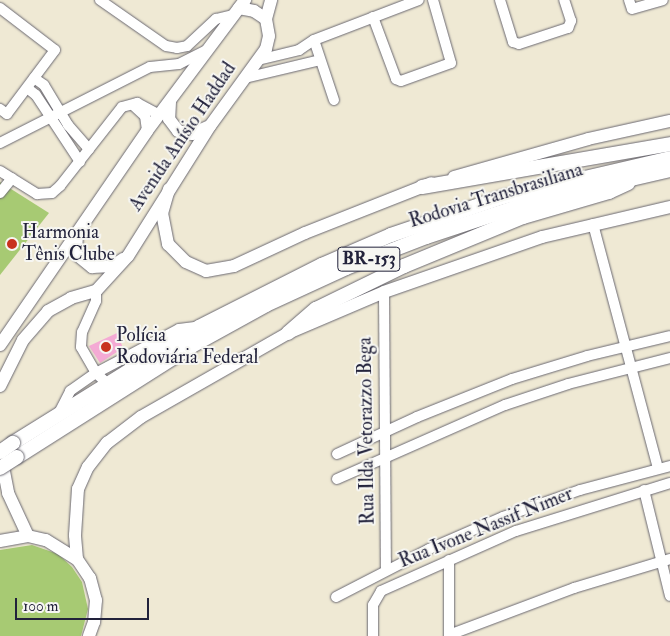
<!DOCTYPE html>
<html>
<head>
<meta charset="utf-8">
<style>
	body { margin:0 }
	#map { position:relative; width:670px; height:636px; overflow:hidden; background:#efe9d4; font-family:"IM FELL Double Pica",serif }
	div>[style] { position:absolute }
	.green>* { inset:0; background:#a7ca73 }
	.building>* { inset:0; background:#f4aad4 }
	.roads { filter:drop-shadow(0 0 1px #6a6871) drop-shadow(0 0 1px #6a6871) }
	.minor>* { height:10px; margin:-5px; padding:0 5px; transform-origin:5px; border-radius:5px; background:#fff }
	.major>* { height:12px; margin:-6px; padding:0 6px; transform-origin:6px; border-radius:6px; background:#fff }
	.highway>* { height:14px; margin:-7px; padding:0 7px; transform-origin:7px; border-radius:7px; background:#fff }
	.bridges { filter:drop-shadow(0 0 1px #6a6871) drop-shadow(0 0 1px #6a6871) }
	.highway-bridge>* { height:14px; margin:-7px; padding:0 7px; transform-origin:7px; border-radius:7px; background:#fff }
	.dots>* { width:14px; height:14px; translate:-50% -50%; box-sizing:border-box; border:2px solid #f6f6f2; border-radius:50% }
	span { translate:-50% -50%; white-space:nowrap; text-align:center; line-height:1.15; -webkit-text-stroke:4px #f6f6f2; paint-order:stroke }
	.shield-label span { padding:1px 4px; background:#f6f6f2; border:1px solid; border-radius:4px; -webkit-text-stroke-width:0 }
	.shield-label { font-size:18px; color:#22223b; font-weight:700 }
	.street-label { font-size:19px; color:#22223b }
	.poi-label { font-size:19px; color:#22223b }
	.left { translate:0 -50%; text-align:left }
	.scale { position:absolute; left:15px; top:598px; width:134px; height:22px; box-sizing:border-box; border:2px solid #22223b; border-top:0; padding-left:6px; font-size:15px; line-height:18px; white-space:nowrap; color:#22223b; -webkit-text-stroke:4px #f6f6f2; paint-order:stroke }
</style>
</head>
<body>
<div id="map">
	<div class="green">
		<div style="clip-path:polygon(0 182px,49px 213px,0 275px)"></div>
		<div style="clip-path:polygon(32px 545px,58px 554px,72px 567px,82px 582px,88px 609px,81px 636px,0 636px,0 550px)"></div>
	</div>
	<div class="building">
		<div style="clip-path:polygon(117px 333px,123px 348px,100px 363px,89px 346px)"></div>
	</div>
	<div class="roads">
		<div class="minor">
			<div style="left:100px;top:0;width:80px;rotate:34.9deg"></div>
			<div style="left:166px;top:46px;width:11px;rotate:10deg"></div>
			<div style="left:177px;top:48px;width:10px;rotate:-11deg"></div>
			<div style="left:187px;top:46px;width:40px;rotate:-43deg"></div>
			<div style="left:216px;top:19px;width:17px;rotate:-13deg"></div>
			<div style="left:500px;top:0;width:44px;rotate:72.8deg"></div>
			<div style="left:513px;top:42px;width:6px;rotate:18deg"></div>
			<div style="left:519px;top:44px;width:52px;rotate:-18.1deg"></div>
			<div style="left:568px;top:28px;width:8px;rotate:-67deg"></div>
			<div style="left:571px;top:21px;width:22px;rotate:-108deg"></div>
			<div style="left:629px;top:0;width:9px;rotate:72deg"></div>
			<div style="left:632px;top:9px;width:32px;rotate:-16deg"></div>
			<div style="left:0;top:8px;width:69px;rotate:37.4deg"></div>
			<div style="left:55px;top:50px;width:80px;rotate:126.9deg"></div>
			<div style="left:7px;top:114px;width:9px;rotate:-144deg"></div>
			<div style="left:373px;top:17px;width:66px;rotate:69.6deg"></div>
			<div style="left:396px;top:79px;width:5px;rotate:22deg"></div>
			<div style="left:401px;top:81px;width:53px;rotate:-19.8deg"></div>
			<div style="left:451px;top:63px;width:66px;rotate:-105.9deg"></div>
			<div style="left:258px;top:60px;width:42px;rotate:-13.7deg"></div>
			<div style="left:299px;top:50px;width:18px;rotate:-34deg"></div>
			<div style="left:34px;top:78px;width:12px;rotate:35deg"></div>
			<div style="left:44px;top:85px;width:47px;rotate:59deg"></div>
			<div style="left:68px;top:125px;width:32px;rotate:49deg"></div>
			<div style="left:245px;top:78px;width:77px;rotate:-13.5deg"></div>
			<div style="left:27px;top:88px;width:11px;rotate:38deg"></div>
			<div style="left:36px;top:95px;width:80px;rotate:56.7deg"></div>
			<div style="left:334px;top:100px;width:63px;rotate:-108.4deg"></div>
			<div style="left:314px;top:40px;width:112px;rotate:-20.9deg"></div>
			<div style="left:133px;top:105px;width:16px;rotate:43deg"></div>
			<div style="left:145px;top:116px;width:15px;rotate:82deg"></div>
			<div style="left:0;top:143px;width:168px;rotate:-26.9deg"></div>
			<div style="left:150px;top:67px;width:29px;rotate:-6deg"></div>
			<div style="left:179px;top:64px;width:29px;rotate:-27deg"></div>
			<div style="left:0;top:171px;width:44px;rotate:31.9deg"></div>
			<div style="left:37px;top:194px;width:15px;rotate:-4deg"></div>
			<div style="left:52px;top:193px;width:11px;rotate:-41deg"></div>
			<div style="left:60px;top:186px;width:100px;rotate:-51.9deg"></div>
			<div style="left:122px;top:107px;width:16px;rotate:-15deg"></div>
			<div style="left:137px;top:103px;width:26px;rotate:28deg"></div>
			<div style="left:0;top:193px;width:19px;rotate:-51deg"></div>
			<div style="left:593px;top:224px;width:253px;rotate:75.1deg"></div>
			<div style="left:96px;top:291px;width:10px;rotate:90deg"></div>
			<div style="left:96px;top:301px;width:34px;rotate:114deg"></div>
			<div style="left:82px;top:332px;width:15px;rotate:94deg"></div>
			<div style="left:81px;top:347px;width:30px;rotate:60deg"></div>
			<div style="left:96px;top:373px;width:22px;rotate:43deg"></div>
			<div style="left:384px;top:292px;width:277px;rotate:89.6deg"></div>
			<div style="left:59px;top:413px;width:25px;rotate:-63deg"></div>
			<div style="left:70px;top:391px;width:32px;rotate:-35deg"></div>
			<div style="left:96px;top:373px;width:94px;rotate:-27.9deg"></div>
			<div style="left:179px;top:329px;width:16px;rotate:-7deg"></div>
			<div style="left:337px;top:454px;width:88px;rotate:-24.8deg"></div>
			<div style="left:417px;top:417px;width:102px;rotate:-21.8deg"></div>
			<div style="left:512px;top:379px;width:78px;rotate:-17deg"></div>
			<div style="left:587px;top:356px;width:85px;rotate:-13.5deg"></div>
			<div style="left:337px;top:479px;width:184px;rotate:-23.8deg"></div>
			<div style="left:505px;top:405px;width:66px;rotate:-18.4deg"></div>
			<div style="left:568px;top:384px;width:105px;rotate:-14.3deg"></div>
			<div style="left:644px;top:490px;width:109px;rotate:76.2deg"></div>
			<div style="left:336px;top:597px;width:105px;rotate:-27.3deg"></div>
			<div style="left:429px;top:549px;width:81px;rotate:-23.4deg"></div>
			<div style="left:503px;top:517px;width:82px;rotate:-19.3deg"></div>
			<div style="left:580px;top:490px;width:93px;rotate:-14.9deg"></div>
			<div style="left:449px;top:635px;width:134px;rotate:-20.6deg"></div>
			<div style="left:574px;top:588px;width:100px;rotate:-16.8deg"></div>
			<div style="left:373px;top:636px;width:31px;rotate:-90deg"></div>
			<div style="left:373px;top:605px;width:16px;rotate:-60deg"></div>
			<div style="left:381px;top:591px;width:148px;rotate:-24deg"></div>
			<div style="left:516px;top:531px;width:161px;rotate:-17.3deg"></div>
			<div style="left:449px;top:636px;width:76px;rotate:-90deg"></div>
		</div>
		<div class="major">
			<div style="left:239px;top:8px;width:15px;rotate:11deg"></div>
			<div style="left:254px;top:11px;width:14px;rotate:34deg"></div>
			<div style="left:170px;top:102px;width:17px;rotate:93deg"></div>
			<div style="left:169px;top:119px;width:15px;rotate:53deg"></div>
			<div style="left:178px;top:131px;width:14px;rotate:12deg"></div>
			<div style="left:192px;top:134px;width:17px;rotate:-24deg"></div>
			<div style="left:454px;top:177px;width:139px;rotate:-15.8deg"></div>
			<div style="left:588px;top:139px;width:84px;rotate:-12.4deg"></div>
			<div style="left:169px;top:189px;width:25px;rotate:106deg"></div>
			<div style="left:162px;top:213px;width:32px;rotate:79deg"></div>
			<div style="left:168px;top:244px;width:25px;rotate:45deg"></div>
			<div style="left:186px;top:262px;width:22px;rotate:24deg"></div>
			<div style="left:206px;top:271px;width:28px;rotate:-10deg"></div>
			<div style="left:234px;top:266px;width:78px;rotate:-24.9deg"></div>
			<div style="left:305px;top:233px;width:136px;rotate:-21.5deg"></div>
			<div style="left:77px;top:234px;width:20px;rotate:93deg"></div>
			<div style="left:76px;top:254px;width:21px;rotate:39deg"></div>
			<div style="left:92px;top:267px;width:21px;rotate:-3deg"></div>
			<div style="left:113px;top:266px;width:12px;rotate:-35deg"></div>
			<div style="left:0;top:345px;width:260px;rotate:-55.5deg"></div>
			<div style="left:147px;top:131px;width:164px;rotate:-53.2deg"></div>
			<div style="left:0;top:386px;width:51px;rotate:-63.4deg"></div>
			<div style="left:23px;top:340px;width:38px;rotate:-49deg"></div>
			<div style="left:48px;top:311px;width:26px;rotate:-29deg"></div>
			<div style="left:71px;top:298px;width:26px;rotate:-16deg"></div>
			<div style="left:96px;top:291px;width:47px;rotate:-47.6deg"></div>
			<div style="left:128px;top:256px;width:154px;rotate:-57.8deg"></div>
			<div style="left:210px;top:126px;width:95px;rotate:-54deg"></div>
			<div style="left:266px;top:49px;width:13px;rotate:-77deg"></div>
			<div style="left:269px;top:36px;width:17px;rotate:-100deg"></div>
			<div style="left:266px;top:19px;width:20px;rotate:-75deg"></div>
			<div style="left:1px;top:456px;width:38px;rotate:79deg"></div>
			<div style="left:8px;top:493px;width:47px;rotate:65.1deg"></div>
			<div style="left:0;top:541px;width:28px;rotate:-10deg"></div>
			<div style="left:28px;top:536px;width:18px;rotate:13deg"></div>
			<div style="left:46px;top:540px;width:36px;rotate:32deg"></div>
			<div style="left:77px;top:559px;width:23px;rotate:56deg"></div>
			<div style="left:90px;top:578px;width:23px;rotate:75deg"></div>
			<div style="left:96px;top:600px;width:22px;rotate:95deg"></div>
			<div style="left:94px;top:622px;width:15px;rotate:110deg"></div>
			<div style="left:77px;top:559px;width:24px;rotate:-95deg"></div>
			<div style="left:75px;top:535px;width:46px;rotate:-86.3deg"></div>
			<div style="left:78px;top:489px;width:24px;rotate:-66deg"></div>
			<div style="left:88px;top:467px;width:31px;rotate:-52deg"></div>
			<div style="left:107px;top:443px;width:43px;rotate:-37.4deg"></div>
			<div style="left:141px;top:417px;width:169px;rotate:-29.7deg"></div>
			<div style="left:288px;top:333px;width:104px;rotate:-23.1deg"></div>
			<div style="left:384px;top:292px;width:167px;rotate:-19.2deg"></div>
			<div style="left:542px;top:237px;width:131px;rotate:-13.2deg"></div>
		</div>
		<div class="highway">
			<div style="left:422px;top:187px;width:252px;rotate:-9.8deg"></div>
			<div style="left:288px;top:333px;width:37px;rotate:-41deg"></div>
			<div style="left:316px;top:309px;width:98px;rotate:-26deg"></div>
			<div style="left:404px;top:266px;width:129px;rotate:-22.4deg"></div>
			<div style="left:523px;top:217px;width:90px;rotate:-16.2deg"></div>
			<div style="left:609px;top:192px;width:21px;rotate:-25deg"></div>
			<div style="left:13px;top:443px;width:219px;rotate:-31.9deg"></div>
			<div style="left:199px;top:327px;width:138px;rotate:-26.8deg"></div>
			<div style="left:322px;top:265px;width:75px;rotate:-23.5deg"></div>
			<div style="left:391px;top:235px;width:118px;rotate:-18.7deg"></div>
			<div style="left:503px;top:197px;width:171px;rotate:-13.1deg"></div>
			<div style="left:17px;top:457px;width:207px;rotate:-32.4deg"></div>
			<div style="left:192px;top:346px;width:85px;rotate:-29deg"></div>
			<div style="left:266px;top:305px;width:88px;rotate:-24.8deg"></div>
			<div style="left:346px;top:268px;width:86px;rotate:-21.2deg"></div>
			<div style="left:426px;top:237px;width:112px;rotate:-18.3deg"></div>
			<div style="left:532px;top:202px;width:142px;rotate:-13.1deg"></div>
		</div>
	</div>
	<div class="bridges">
		<div class="highway-bridge">
			<div style="left:0;top:452px;width:16px;rotate:-35deg"></div>
			<div style="left:0;top:468px;width:20px;rotate:-33deg"></div>
		</div>
	</div>
	<div class="dots">
		<div style="left:12px;top:244px;background:#c8321e"></div>
		<div style="left:106px;top:347px;background:#c8321e"></div>
	</div>
	<div class="shield-label">
		<span style="left:369px;top:259px">BR-153</span>
	</div>
	<div class="street-label">
		<span style="left:183px;top:137px;rotate:-56deg">Avenida Anísio Haddad</span>
		<span style="left:496px;top:196px;rotate:-17deg">Rodovia Transbrasiliana</span>
		<span style="left:367px;top:431px;rotate:-91deg">Rua Ilda Vetorazzo Bega</span>
		<span style="left:486px;top:528px;rotate:-22deg">Rua Ivone Nassif Nimer</span>
	</div>
	<div class="poi-label">
		<span class="left" style="left:22px;top:244px">Harmonia<br>Tênis Clube</span>
		<span class="left" style="left:116px;top:347px">Polícia<br>Rodoviária Federal</span>
	</div>
	<div class="scale">100 m</div>
</div>
</body>
</html>
